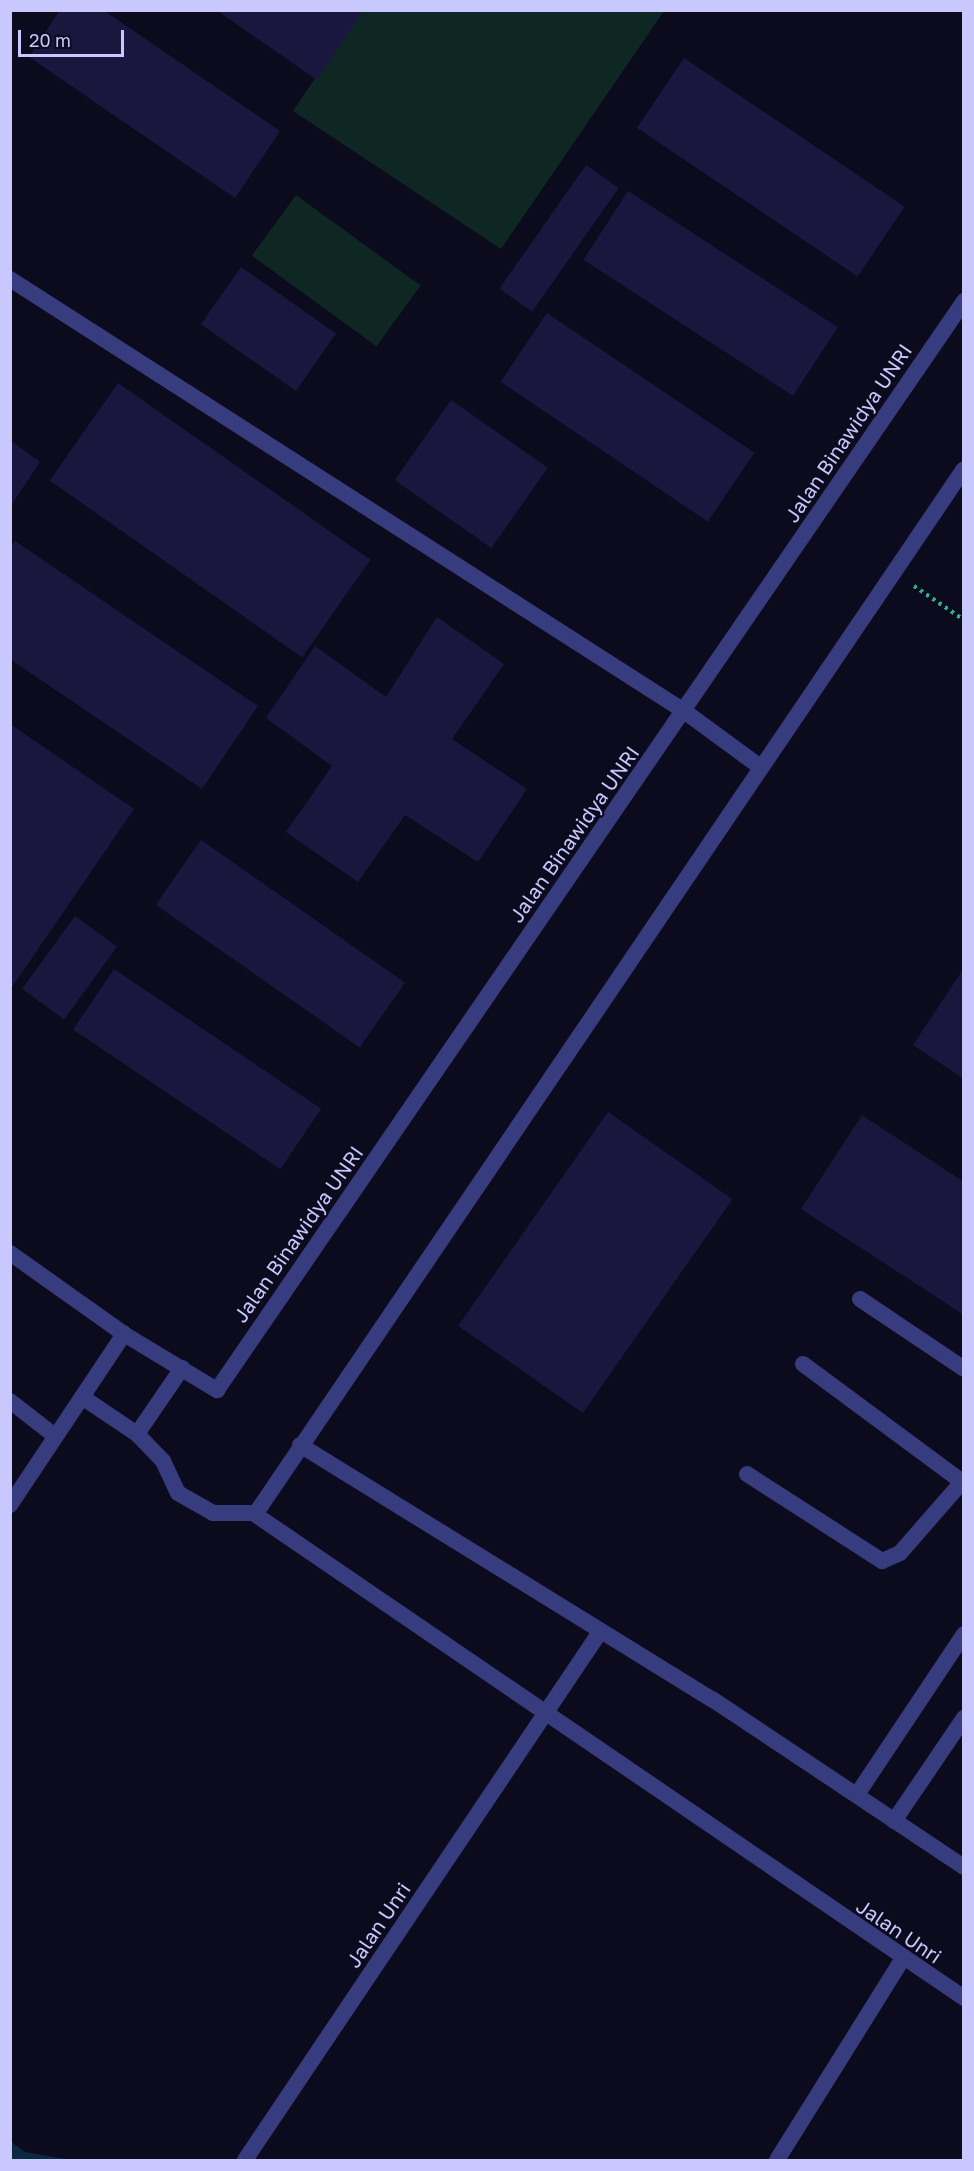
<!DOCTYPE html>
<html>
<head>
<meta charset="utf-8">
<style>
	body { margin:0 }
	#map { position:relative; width:974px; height:2171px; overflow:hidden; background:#0c0b1d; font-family:"Golos Text",sans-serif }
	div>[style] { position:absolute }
	.green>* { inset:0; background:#0e2723; transform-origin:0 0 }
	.water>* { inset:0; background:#0b2742 }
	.building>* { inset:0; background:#1a173e; transform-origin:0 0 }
	.path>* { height:4px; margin-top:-2px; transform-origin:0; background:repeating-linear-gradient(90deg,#2caf97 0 3px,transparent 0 7.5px) }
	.service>* { height:16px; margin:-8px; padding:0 8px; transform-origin:8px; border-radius:8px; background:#363c7d }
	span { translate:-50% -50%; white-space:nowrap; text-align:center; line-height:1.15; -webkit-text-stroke:4.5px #0c0b1d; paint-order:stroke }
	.street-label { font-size:20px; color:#c8c8ff }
	.frame { position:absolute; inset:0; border:12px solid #c8c8ff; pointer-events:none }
	.scale { position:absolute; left:18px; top:30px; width:106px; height:27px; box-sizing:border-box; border:3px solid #c8c8ff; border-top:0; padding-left:8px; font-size:18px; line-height:21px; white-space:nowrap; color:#c8c8ff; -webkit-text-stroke:4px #0c0b1d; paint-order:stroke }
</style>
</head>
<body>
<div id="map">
	<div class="green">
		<div style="clip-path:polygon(360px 11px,664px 11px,501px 249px,293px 111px)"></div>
		<div style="left:296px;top:195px;width:154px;height:75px;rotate:36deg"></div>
	</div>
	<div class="water">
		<div style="clip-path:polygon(10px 2141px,25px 2152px,71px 2160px,11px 2160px)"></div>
	</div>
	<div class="building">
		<div style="clip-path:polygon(60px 10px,103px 10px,280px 131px,235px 198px,29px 57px)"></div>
		<div style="clip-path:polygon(216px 10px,362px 10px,363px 12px,317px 80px)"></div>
		<div style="left:684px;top:58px;width:266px;height:84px;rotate:34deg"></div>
		<div style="left:586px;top:165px;width:40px;height:151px;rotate:35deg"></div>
		<div style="left:628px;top:191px;width:250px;height:82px;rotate:33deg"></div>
		<div style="left:241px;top:267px;width:116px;height:70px;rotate:35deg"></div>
		<div style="left:547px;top:313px;width:250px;height:83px;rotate:34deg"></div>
		<div style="left:118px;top:383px;width:308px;height:119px;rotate:35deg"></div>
		<div style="left:451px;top:400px;width:118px;height:98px;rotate:35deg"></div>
		<div style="clip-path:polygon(10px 440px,40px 462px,10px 507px)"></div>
		<div style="clip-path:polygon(15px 541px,258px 706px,202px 789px,10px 659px,10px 548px)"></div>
		<div style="clip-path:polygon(437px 617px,504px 664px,452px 739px,527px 789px,478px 862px,405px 815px,358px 882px,286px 832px,332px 766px,266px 718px,315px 646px,386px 697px)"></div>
		<div style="clip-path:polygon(10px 724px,134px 809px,10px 990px)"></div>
		<div style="left:201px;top:840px;width:249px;height:79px;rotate:35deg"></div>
		<div style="left:75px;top:916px;width:52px;height:90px;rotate:36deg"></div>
		<div style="clip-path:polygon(964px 968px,964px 1079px,913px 1045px)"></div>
		<div style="left:114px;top:969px;width:250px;height:73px;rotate:34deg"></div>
		<div style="left:608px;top:1112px;width:152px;height:261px;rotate:35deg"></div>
		<div style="clip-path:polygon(862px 1115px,964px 1182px,964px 1315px,801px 1209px)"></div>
	</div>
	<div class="path">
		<div style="left:914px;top:586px;width:60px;rotate:34.2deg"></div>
	</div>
	<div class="service">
		<div style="left:10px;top:279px;width:801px;rotate:32.66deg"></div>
		<div style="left:684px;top:711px;width:93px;rotate:36.3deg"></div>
		<div style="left:10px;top:1253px;width:140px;rotate:35.4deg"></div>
		<div style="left:124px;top:1334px;width:109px;rotate:31.1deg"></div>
		<div style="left:217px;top:1390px;width:1321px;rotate:-55.55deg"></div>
		<div style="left:860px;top:1299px;width:125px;rotate:33.9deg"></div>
		<div style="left:803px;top:1364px;width:200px;rotate:36.5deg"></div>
		<div style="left:82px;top:1397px;width:66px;rotate:33.9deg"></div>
		<div style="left:137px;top:1434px;width:37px;rotate:46deg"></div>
		<div style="left:163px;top:1461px;width:35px;rotate:65deg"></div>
		<div style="left:178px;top:1493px;width:40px;rotate:29.7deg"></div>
		<div style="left:213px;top:1513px;width:43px"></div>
		<div style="left:256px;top:1513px;width:1261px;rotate:-55.86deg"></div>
		<div style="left:10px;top:1401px;width:57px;rotate:37.9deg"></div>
		<div style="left:137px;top:1434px;width:80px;rotate:-55.7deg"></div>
		<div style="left:300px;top:1445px;width:484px;rotate:31.7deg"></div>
		<div style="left:712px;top:1699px;width:303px;rotate:33.7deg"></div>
		<div style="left:747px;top:1474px;width:161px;rotate:32.8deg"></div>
		<div style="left:882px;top:1561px;width:20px;rotate:-24deg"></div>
		<div style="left:900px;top:1553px;width:94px;rotate:-48.9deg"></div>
		<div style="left:10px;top:1505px;width:206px;rotate:-56.3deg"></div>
		<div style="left:253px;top:1513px;width:861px;rotate:34.3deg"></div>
		<div style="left:858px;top:1793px;width:191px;rotate:-56.3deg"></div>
		<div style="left:894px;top:1821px;width:125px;rotate:-55.8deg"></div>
		<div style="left:245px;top:2160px;width:636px;rotate:-56.09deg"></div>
		<div style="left:777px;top:2160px;width:236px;rotate:-58deg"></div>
	</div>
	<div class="street-label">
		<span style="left:848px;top:433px;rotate:-56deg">Jalan Binawidya UNRI</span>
		<span style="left:574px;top:834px;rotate:-55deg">Jalan Binawidya UNRI</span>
		<span style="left:298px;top:1234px;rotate:-55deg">Jalan Binawidya UNRI</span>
		<span style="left:378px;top:1925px;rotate:-56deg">Jalan Unri</span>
		<span style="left:899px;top:1931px;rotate:34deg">Jalan Unri</span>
	</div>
	<div class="frame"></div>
	<div class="scale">20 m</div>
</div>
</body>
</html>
